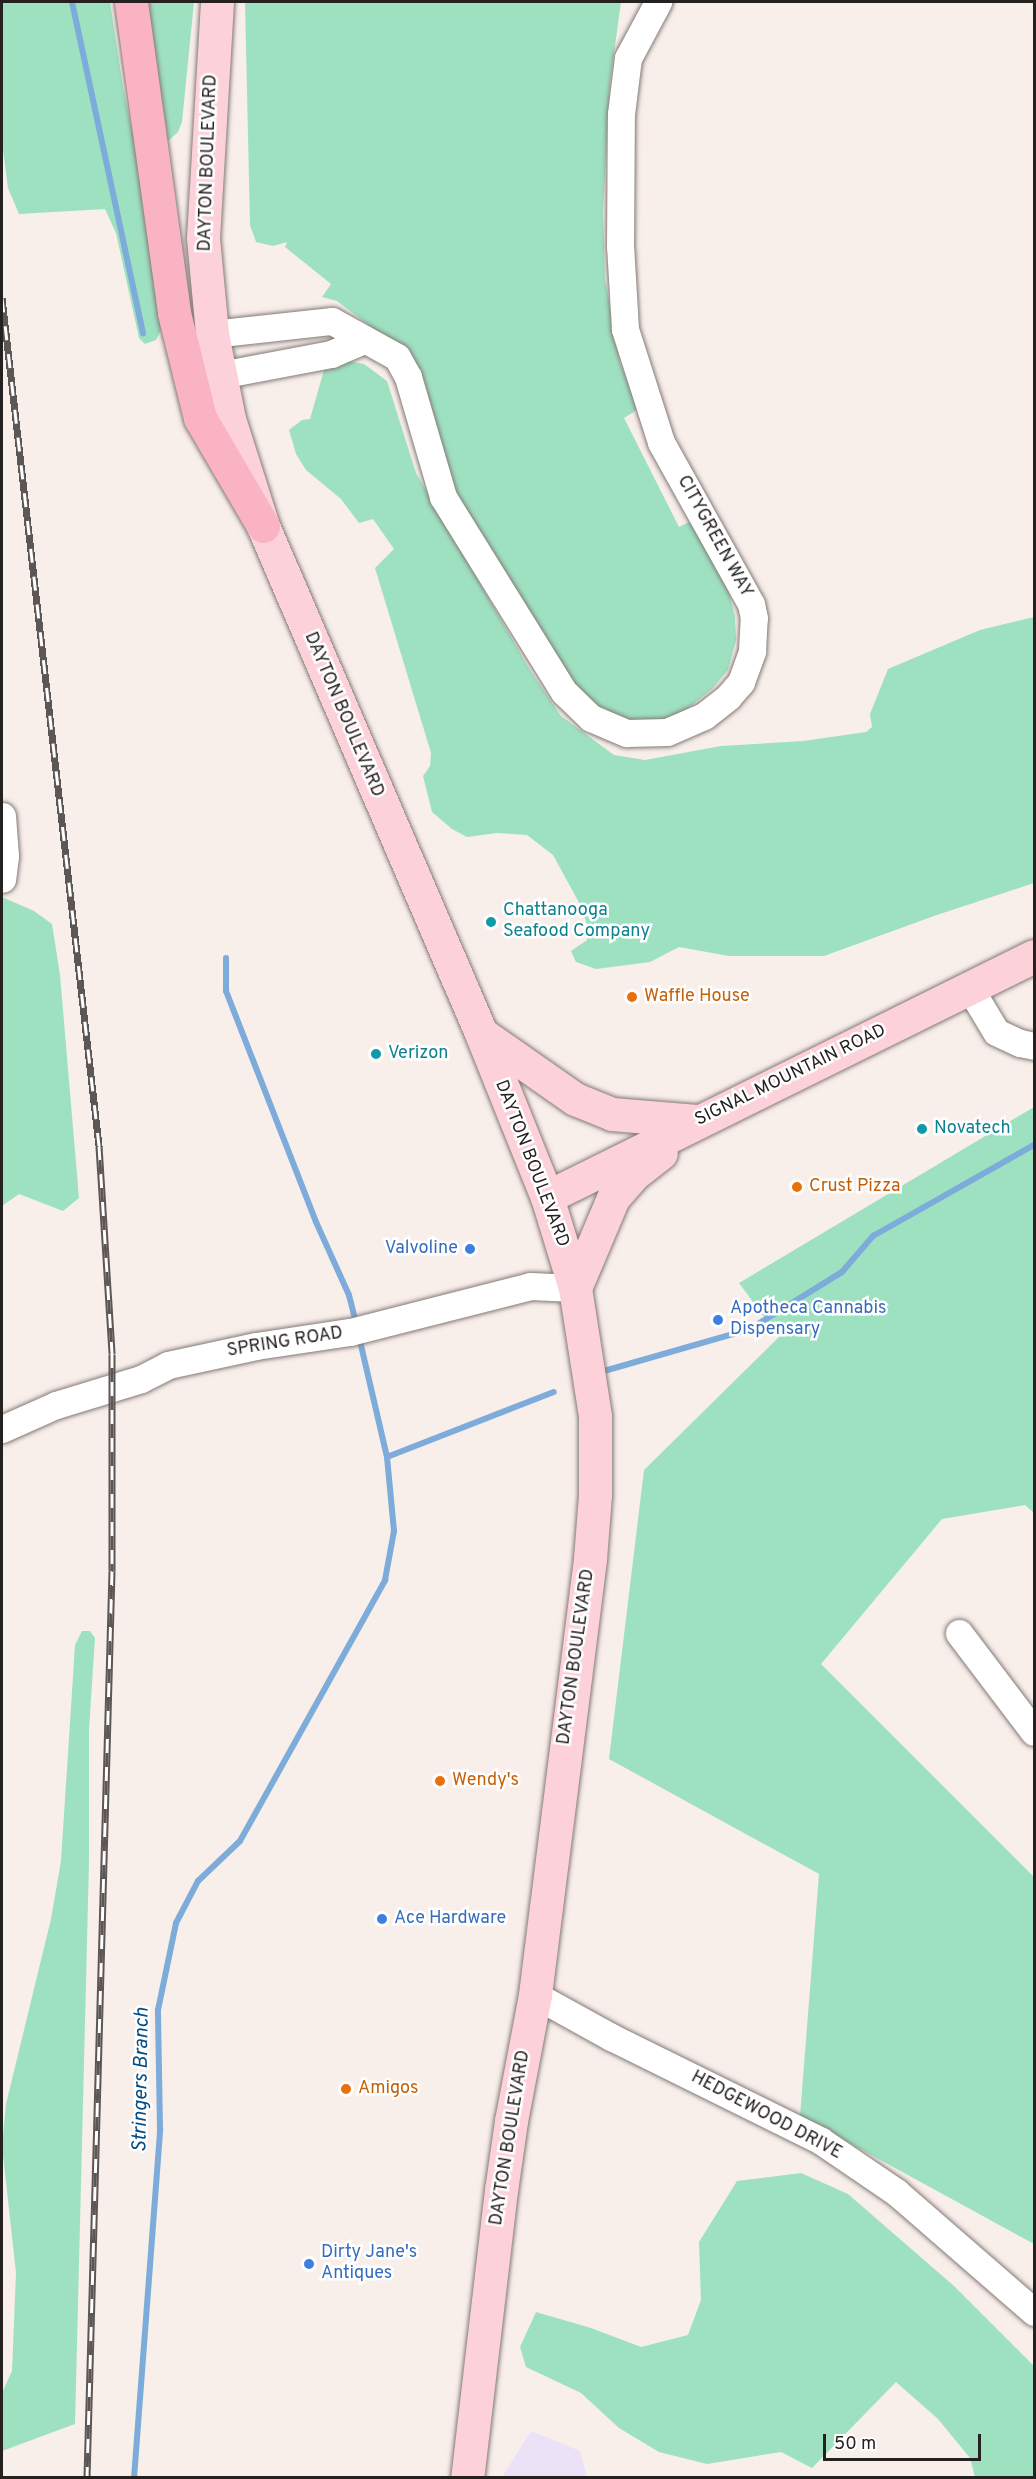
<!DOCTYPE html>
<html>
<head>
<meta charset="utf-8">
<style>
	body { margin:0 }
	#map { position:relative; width:1036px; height:2479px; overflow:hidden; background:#f8eeea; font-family:Overpass,sans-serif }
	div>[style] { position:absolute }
	.commercial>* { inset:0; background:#ebe2f7 }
	.green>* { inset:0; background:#9ee1c1 }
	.stream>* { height:6px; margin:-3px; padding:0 3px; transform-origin:3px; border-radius:3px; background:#7dabda }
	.roads { filter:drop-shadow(0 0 2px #837a77) drop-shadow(0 0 2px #837a77) }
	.minor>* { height:27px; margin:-13.5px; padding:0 13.5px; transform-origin:13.5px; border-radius:13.5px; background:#fff }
	.major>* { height:33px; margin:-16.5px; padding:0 16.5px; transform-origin:16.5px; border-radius:16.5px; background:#fcd1da }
	.highway>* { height:33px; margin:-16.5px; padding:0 16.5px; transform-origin:16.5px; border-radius:16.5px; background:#fab3c2 }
	.rail>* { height:7px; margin-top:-3.5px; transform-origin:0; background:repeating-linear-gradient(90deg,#fff 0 14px,#5c5755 0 28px); box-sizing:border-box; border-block:2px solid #5c5755 }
	.dots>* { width:16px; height:16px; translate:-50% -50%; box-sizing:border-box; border:3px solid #fff; border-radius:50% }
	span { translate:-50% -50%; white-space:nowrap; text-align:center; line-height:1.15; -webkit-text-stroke:5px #fff; paint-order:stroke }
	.street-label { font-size:18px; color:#252120 }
	.culture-label { font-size:18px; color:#0d838f }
	.left { translate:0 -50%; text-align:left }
	.food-label { font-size:18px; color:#c56008 }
	.shop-label { font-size:18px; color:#366cbe }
	.right { translate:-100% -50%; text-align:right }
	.water-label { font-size:20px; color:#024d87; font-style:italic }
	.frame { position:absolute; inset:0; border:3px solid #252120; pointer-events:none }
	.scale { position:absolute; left:823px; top:2434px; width:158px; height:27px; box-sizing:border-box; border:3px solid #252120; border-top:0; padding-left:8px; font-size:18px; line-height:21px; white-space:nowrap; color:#252120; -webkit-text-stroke:4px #fff; paint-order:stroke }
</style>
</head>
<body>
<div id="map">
	<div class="commercial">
		<div style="clip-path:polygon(531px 2431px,580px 2451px,587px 2477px,502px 2477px)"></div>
	</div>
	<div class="green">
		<div style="clip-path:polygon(2px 2px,110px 2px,123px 87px,143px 184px,161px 330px,156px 340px,145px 344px,139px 338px,116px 233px,105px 209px,19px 214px,8px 188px,2px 142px)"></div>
		<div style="clip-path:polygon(147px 2px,194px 2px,182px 122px,178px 132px,168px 141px)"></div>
		<div style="clip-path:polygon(245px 2px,621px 2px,610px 82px,603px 211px,605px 279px,620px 363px,640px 408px,624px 418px,679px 527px,693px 520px,726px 582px,735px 616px,736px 640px,728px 670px,712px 689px,688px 708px,669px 719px,642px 721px,617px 718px,588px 701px,569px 683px,452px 489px,395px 345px,337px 301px,322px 297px,331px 284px,285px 247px,287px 242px,273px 246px,256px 242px,250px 225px)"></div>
		<div style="clip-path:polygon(341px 360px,364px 364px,387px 381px,416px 473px,530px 670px,561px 716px,614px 755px,645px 760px,721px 746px,803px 741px,866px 732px,872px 727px,870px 714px,888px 669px,980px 630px,1034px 617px,1034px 883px,934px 916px,824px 956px,729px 956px,679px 947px,650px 962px,596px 969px,576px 962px,571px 951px,587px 940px,587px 925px,582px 908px,553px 855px,527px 835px,497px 833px,467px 837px,452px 829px,432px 812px,423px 776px,430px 766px,431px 753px,375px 568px,394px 549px,373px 519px,359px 523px,341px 499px,306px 470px,296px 454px,289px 430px,302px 420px,310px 419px,326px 363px)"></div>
		<div style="clip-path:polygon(2px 897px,34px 911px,52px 924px,60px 975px,79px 1198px,63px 1211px,19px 1194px,2px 1206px)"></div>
		<div style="clip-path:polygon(1034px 1107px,1034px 1513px,1025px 1505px,942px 1519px,821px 1664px,1034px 1877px,1034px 2244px,800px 2116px,819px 1874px,609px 1759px,644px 1470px,779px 1337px,739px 1283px)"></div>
		<div style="clip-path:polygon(82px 1631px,90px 1631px,95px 1638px,89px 1729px,89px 1862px,75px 2424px,2px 2451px,2px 2393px,12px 2371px,16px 2273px,2px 2146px,6px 2104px,51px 1919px,61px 1861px,75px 1645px)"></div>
		<div style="clip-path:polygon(801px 2173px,848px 2194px,954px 2286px,1034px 2366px,1034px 2477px,975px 2477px,970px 2458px,938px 2419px,896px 2382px,812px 2468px,781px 2452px,707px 2464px,659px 2452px,619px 2428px,581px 2393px,526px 2367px,520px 2347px,536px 2312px,591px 2328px,641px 2347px,688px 2335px,701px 2300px,699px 2242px,737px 2181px)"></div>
	</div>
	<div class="stream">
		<div style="left:72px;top:2px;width:339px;rotate:77.9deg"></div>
		<div style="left:226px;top:958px;width:33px;rotate:90deg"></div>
		<div style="left:226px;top:991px;width:248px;rotate:68.7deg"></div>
		<div style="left:316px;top:1222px;width:80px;rotate:65.7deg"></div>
		<div style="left:349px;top:1295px;width:30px;rotate:76deg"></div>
		<div style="left:604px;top:1371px;width:152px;rotate:-16deg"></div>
		<div style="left:750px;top:1329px;width:108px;rotate:-31.8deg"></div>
		<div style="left:842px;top:1272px;width:48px;rotate:-49.3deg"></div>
		<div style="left:873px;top:1236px;width:185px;rotate:-29.5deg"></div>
		<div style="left:387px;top:1457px;width:179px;rotate:-21.3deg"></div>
		<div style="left:134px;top:2478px;width:350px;rotate:-85.7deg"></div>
		<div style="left:160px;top:2129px;width:119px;rotate:-91deg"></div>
		<div style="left:158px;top:2010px;width:89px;rotate:-78.3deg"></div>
		<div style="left:176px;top:1923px;width:47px;rotate:-62.4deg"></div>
		<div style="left:198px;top:1881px;width:58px;rotate:-43.6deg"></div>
		<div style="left:240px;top:1841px;width:299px;rotate:-60.9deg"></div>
		<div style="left:385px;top:1580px;width:50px;rotate:-79.6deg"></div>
		<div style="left:394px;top:1531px;width:74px;rotate:-95.4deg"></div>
		<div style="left:387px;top:1457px;width:123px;rotate:-103.1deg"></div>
	</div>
	<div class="roads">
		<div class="minor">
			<div style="left:212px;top:334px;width:121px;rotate:-6.2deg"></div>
			<div style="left:332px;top:321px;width:74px;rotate:29deg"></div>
			<div style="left:397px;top:357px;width:23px;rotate:61deg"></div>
			<div style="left:408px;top:377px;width:125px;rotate:73.7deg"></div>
			<div style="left:443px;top:497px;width:229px;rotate:58.2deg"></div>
			<div style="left:564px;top:692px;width:37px;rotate:44deg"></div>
			<div style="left:591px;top:718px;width:39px;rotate:23deg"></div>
			<div style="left:627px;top:733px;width:40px;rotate:-1.4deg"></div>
			<div style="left:667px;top:732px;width:40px;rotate:-23.4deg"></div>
			<div style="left:704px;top:716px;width:31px;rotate:-38deg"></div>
			<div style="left:728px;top:697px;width:20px;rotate:-49deg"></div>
			<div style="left:741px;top:682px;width:33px;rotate:-70deg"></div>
			<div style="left:752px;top:651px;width:33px;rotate:-87deg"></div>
			<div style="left:754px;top:618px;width:14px;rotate:-102deg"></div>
			<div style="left:751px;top:604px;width:185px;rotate:-119.1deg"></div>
			<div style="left:661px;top:442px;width:119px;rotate:-107.7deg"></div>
			<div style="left:625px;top:329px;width:83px;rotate:-93.4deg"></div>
			<div style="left:620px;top:246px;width:132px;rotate:-89.6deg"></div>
			<div style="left:621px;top:114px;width:56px;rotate:-82.9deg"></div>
			<div style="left:628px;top:58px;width:64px;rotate:-61.8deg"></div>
			<div style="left:220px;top:375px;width:113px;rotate:-10.7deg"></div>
			<div style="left:331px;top:354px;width:36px;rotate:-23deg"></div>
			<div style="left:2px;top:816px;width:40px;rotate:85.7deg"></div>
			<div style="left:5px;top:856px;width:23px;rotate:97deg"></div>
			<div style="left:969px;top:987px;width:52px;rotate:59deg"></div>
			<div style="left:996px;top:1032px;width:26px;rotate:25deg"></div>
			<div style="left:1020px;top:1043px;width:14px;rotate:12deg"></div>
			<div style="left:2px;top:1429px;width:59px;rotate:-24deg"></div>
			<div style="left:56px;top:1405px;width:89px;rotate:-17deg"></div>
			<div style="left:141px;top:1379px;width:30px;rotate:-27deg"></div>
			<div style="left:168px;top:1365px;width:90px;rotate:-12.2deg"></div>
			<div style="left:256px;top:1346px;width:95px;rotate:-8.5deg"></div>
			<div style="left:350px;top:1332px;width:186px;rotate:-14.3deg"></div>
			<div style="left:530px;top:1286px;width:45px;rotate:2.5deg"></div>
			<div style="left:959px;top:1633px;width:124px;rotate:52.9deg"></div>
			<div style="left:535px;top:1995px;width:87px;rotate:28.9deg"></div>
			<div style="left:611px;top:2037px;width:234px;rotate:26.3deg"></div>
			<div style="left:821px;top:2141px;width:91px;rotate:34.2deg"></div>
			<div style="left:896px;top:2192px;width:183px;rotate:41deg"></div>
		</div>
		<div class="major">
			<div style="left:217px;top:2px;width:236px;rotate:93.4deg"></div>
			<div style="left:203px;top:238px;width:96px;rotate:84.6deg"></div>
			<div style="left:212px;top:334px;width:87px;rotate:78.7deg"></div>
			<div style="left:229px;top:419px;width:112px;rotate:72.4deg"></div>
			<div style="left:263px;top:526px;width:552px;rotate:66.73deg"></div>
			<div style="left:481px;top:1033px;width:177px;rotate:68.1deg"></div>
			<div style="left:547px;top:1197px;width:95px;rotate:72.9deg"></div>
			<div style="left:575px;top:1288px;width:130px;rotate:81.1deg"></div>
			<div style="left:595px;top:1416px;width:79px;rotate:90deg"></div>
			<div style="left:595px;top:1495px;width:64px;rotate:94.5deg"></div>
			<div style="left:590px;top:1559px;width:439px;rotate:97.2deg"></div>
			<div style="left:535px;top:1995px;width:128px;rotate:100.8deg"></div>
			<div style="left:511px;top:2121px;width:70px;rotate:98.2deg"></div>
			<div style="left:501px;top:2190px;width:290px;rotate:96.7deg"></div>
			<div style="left:482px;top:1034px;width:113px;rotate:35deg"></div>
			<div style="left:575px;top:1099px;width:40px;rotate:22deg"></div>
			<div style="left:612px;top:1114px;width:85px;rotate:4.7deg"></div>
			<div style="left:547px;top:1197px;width:543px;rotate:-26.33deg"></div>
			<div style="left:575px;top:1288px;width:98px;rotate:-67.1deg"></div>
			<div style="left:613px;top:1198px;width:32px;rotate:-49deg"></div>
			<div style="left:634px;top:1174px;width:34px;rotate:-38deg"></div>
		</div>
		<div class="highway">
			<div style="left:131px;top:2px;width:314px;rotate:82.1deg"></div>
			<div style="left:174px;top:313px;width:108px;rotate:76.1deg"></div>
			<div style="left:200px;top:418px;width:125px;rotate:59.7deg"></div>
		</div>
	</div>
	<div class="rail">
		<div style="left:2px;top:298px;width:854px;rotate:83.47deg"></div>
		<div style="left:99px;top:1146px;width:208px;rotate:86.4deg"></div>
		<div style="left:112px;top:1354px;width:217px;rotate:90deg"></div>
		<div style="left:112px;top:1571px;width:907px;rotate:91.58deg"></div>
	</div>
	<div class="dots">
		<div style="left:491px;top:922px;background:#0f9aa8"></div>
		<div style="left:632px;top:997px;background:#e8710a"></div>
		<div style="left:376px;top:1054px;background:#0f9aa8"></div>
		<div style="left:922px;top:1129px;background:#0f9aa8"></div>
		<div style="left:797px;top:1187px;background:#e8710a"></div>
		<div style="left:470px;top:1249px;background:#3f7fe0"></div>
		<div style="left:718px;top:1320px;background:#3f7fe0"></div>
		<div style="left:440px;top:1781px;background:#e8710a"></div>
		<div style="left:382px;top:1919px;background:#3f7fe0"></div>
		<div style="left:346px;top:2089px;background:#e8710a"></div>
		<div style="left:309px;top:2264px;background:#3f7fe0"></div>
	</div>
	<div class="street-label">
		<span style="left:209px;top:163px;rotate:-88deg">DAYTON BOULEVARD</span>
		<span style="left:714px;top:537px;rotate:61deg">CITYGREEN WAY</span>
		<span style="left:343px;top:715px;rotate:67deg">DAYTON BOULEVARD</span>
		<span style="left:791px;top:1076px;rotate:-26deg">SIGNAL MOUNTAIN ROAD</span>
		<span style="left:531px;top:1164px;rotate:69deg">DAYTON BOULEVARD</span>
		<span style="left:285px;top:1343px;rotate:-9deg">SPRING ROAD</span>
		<span style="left:577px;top:1657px;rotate:-82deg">DAYTON BOULEVARD</span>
		<span style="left:766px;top:2116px;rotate:28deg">HEDGEWOOD DRIVE</span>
		<span style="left:511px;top:2138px;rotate:-81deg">DAYTON BOULEVARD</span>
	</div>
	<div class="culture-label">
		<span class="left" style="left:503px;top:922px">Chattanooga<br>Seafood Company</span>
		<span class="left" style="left:388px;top:1054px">Verizon</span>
		<span class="left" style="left:934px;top:1129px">Novatech</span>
	</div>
	<div class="food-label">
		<span class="left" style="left:644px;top:997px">Waffle House</span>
		<span class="left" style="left:809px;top:1187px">Crust Pizza</span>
		<span class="left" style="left:452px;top:1781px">Wendy's</span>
		<span class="left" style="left:358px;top:2089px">Amigos</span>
	</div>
	<div class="shop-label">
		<span class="right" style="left:458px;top:1249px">Valvoline</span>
		<span class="left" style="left:730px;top:1320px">Apotheca Cannabis<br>Dispensary</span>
		<span class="left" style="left:394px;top:1919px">Ace Hardware</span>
		<span class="left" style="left:321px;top:2264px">Dirty Jane's<br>Antiques</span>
	</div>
	<div class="water-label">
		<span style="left:142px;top:2080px;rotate:-89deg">Stringers Branch</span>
	</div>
	<div class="frame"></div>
	<div class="scale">50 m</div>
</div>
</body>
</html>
